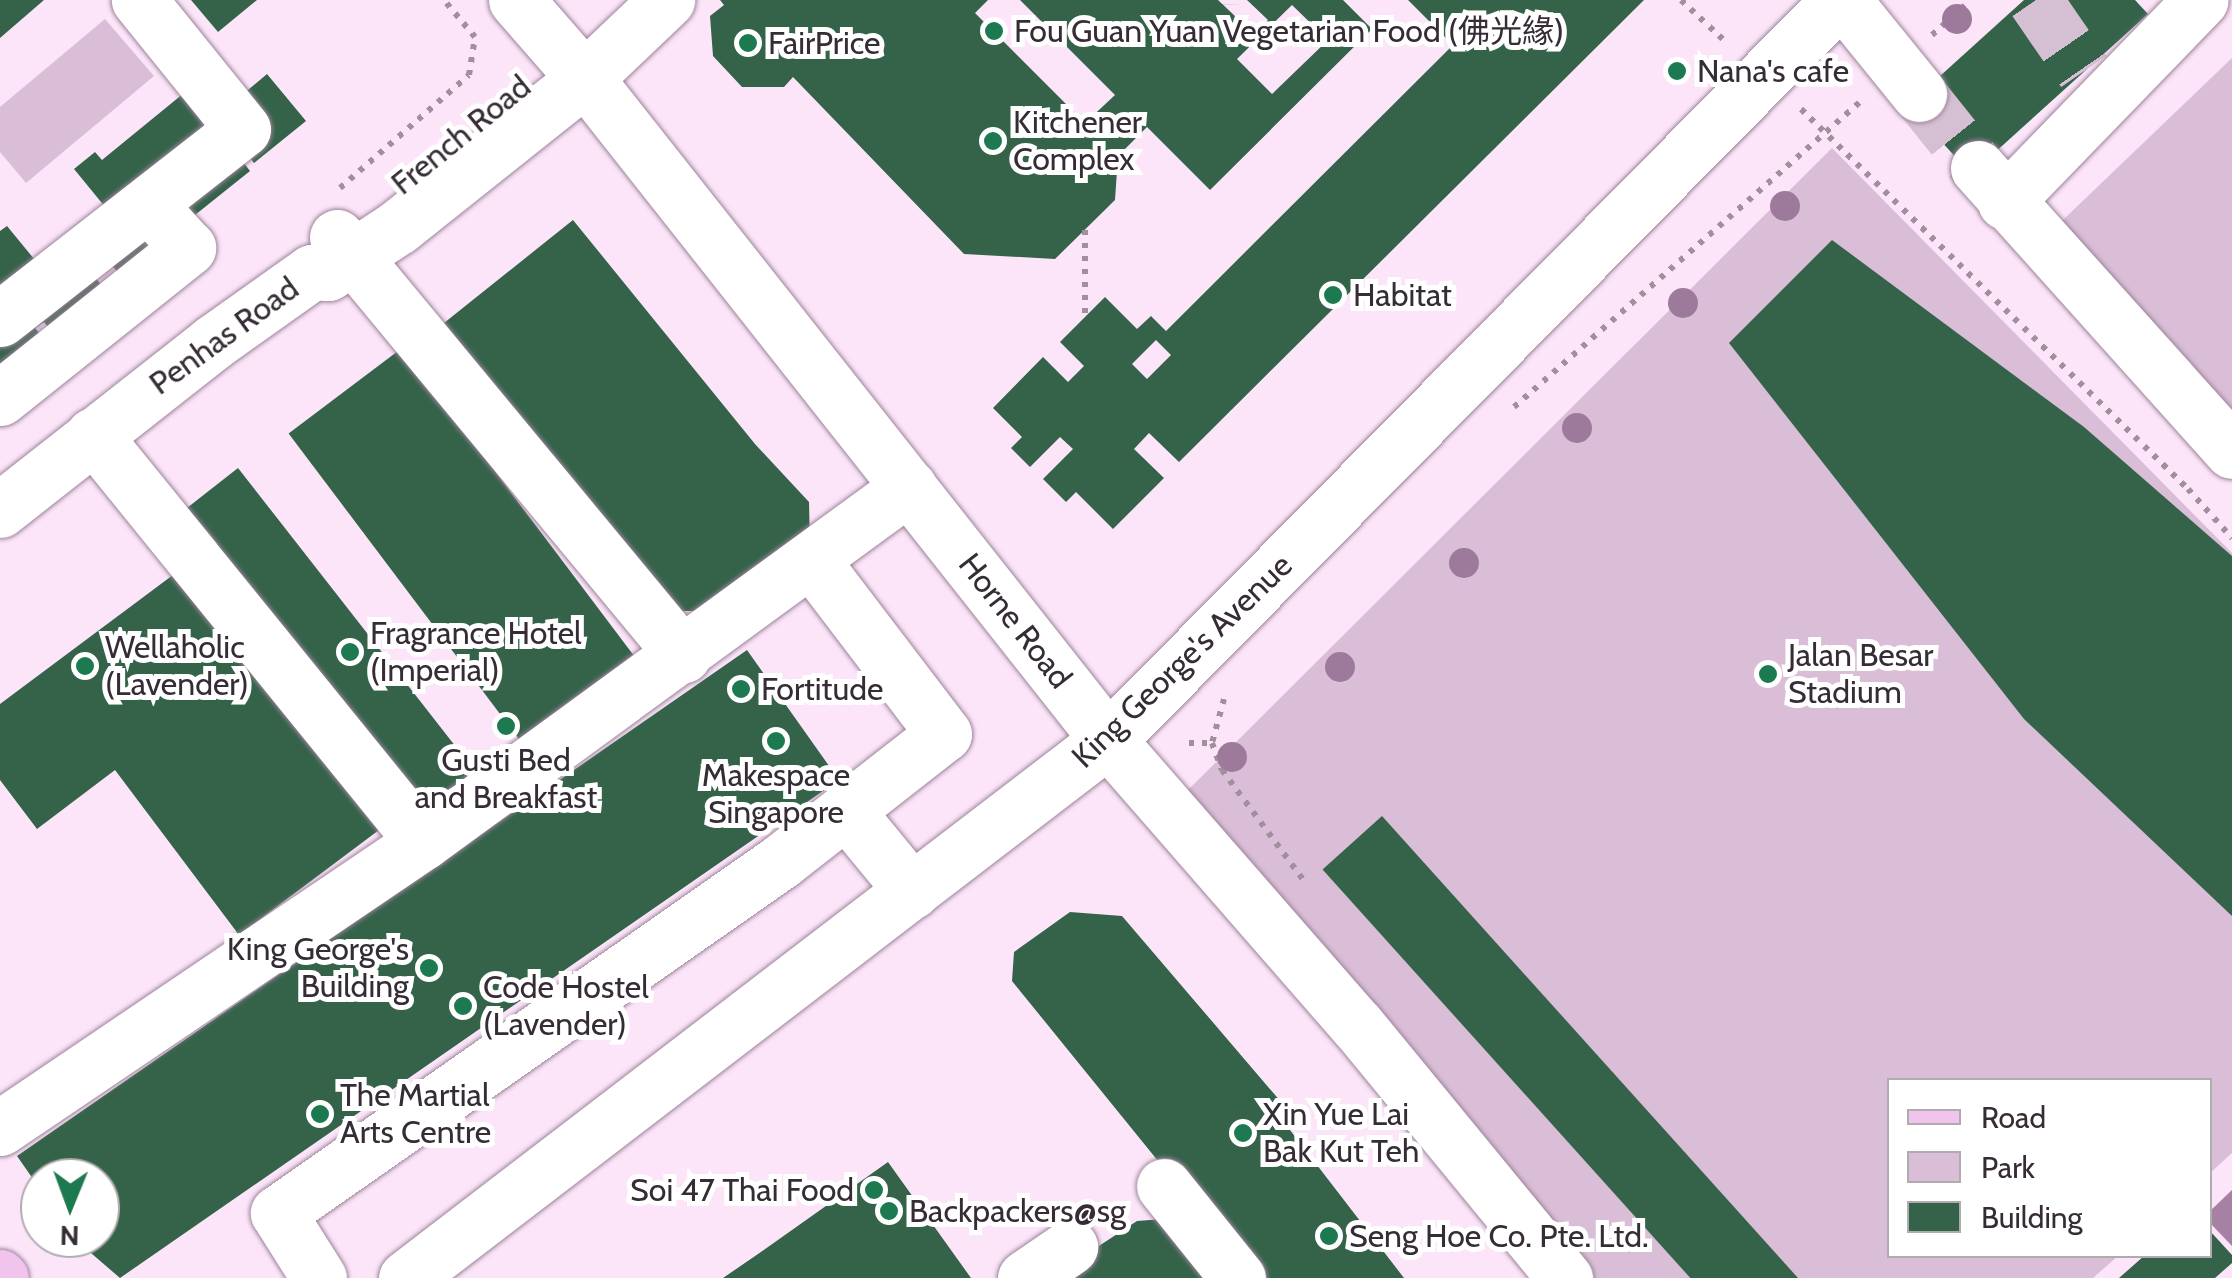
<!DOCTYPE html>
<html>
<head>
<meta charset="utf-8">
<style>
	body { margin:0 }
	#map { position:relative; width:2232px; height:1278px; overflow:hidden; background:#fce5f9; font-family:Cabin,"Noto Sans SC",sans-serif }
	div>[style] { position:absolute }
	.green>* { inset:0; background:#dabed7 }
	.water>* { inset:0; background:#a681a3 }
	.building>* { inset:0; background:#34634a; transform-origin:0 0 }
	.minor-tunnel>* { height:55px; margin-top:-27.5px; transform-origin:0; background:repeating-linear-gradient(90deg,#d4c0d2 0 55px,transparent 0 83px) }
	.path>* { height:6px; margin-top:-3px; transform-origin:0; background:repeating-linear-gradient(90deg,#a08f9d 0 5px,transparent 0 13px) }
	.roads { filter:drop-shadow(0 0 2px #9c839a) drop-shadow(0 0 2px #9c839a) }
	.minor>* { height:55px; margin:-27.5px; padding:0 27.5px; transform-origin:27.5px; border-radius:27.5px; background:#fff }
	.major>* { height:55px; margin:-27.5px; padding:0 27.5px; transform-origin:27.5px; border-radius:27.5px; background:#f1c4ee }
	.trees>* { width:30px; height:30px; margin:-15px; border-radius:50%; background:#9d799b }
	.dots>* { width:28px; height:28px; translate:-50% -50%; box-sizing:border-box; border:5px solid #fff; border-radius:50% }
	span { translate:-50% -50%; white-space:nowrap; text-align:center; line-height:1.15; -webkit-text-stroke:10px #fff; paint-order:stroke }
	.poi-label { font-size:32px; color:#362c35 }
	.left { translate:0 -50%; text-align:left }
	.right { translate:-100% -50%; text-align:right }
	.street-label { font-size:32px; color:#362c35 }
	.legend { position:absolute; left:1887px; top:1078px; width:325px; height:180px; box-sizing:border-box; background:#fff; border:2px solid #afabae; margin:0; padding:12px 18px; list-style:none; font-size:30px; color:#362c35 }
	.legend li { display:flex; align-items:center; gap:20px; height:50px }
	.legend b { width:50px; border:2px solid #afabae }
	.north { position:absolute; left:20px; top:1158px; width:100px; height:100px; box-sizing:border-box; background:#fff; border:2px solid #afabae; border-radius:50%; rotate:181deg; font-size:28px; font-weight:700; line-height:40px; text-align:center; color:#362c35 }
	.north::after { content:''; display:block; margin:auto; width:35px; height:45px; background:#1c7950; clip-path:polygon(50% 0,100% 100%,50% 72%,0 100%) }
</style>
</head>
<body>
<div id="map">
	<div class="green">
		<div style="clip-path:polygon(105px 19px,154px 76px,26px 183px,0 152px,0 107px)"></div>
		<div style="clip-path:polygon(2232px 58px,2232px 436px,2042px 240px)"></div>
		<div style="clip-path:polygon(1832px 148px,2232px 553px,2232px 1153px,2210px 1173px,2210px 1080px,1890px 1080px,1890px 1256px,2118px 1256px,2093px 1278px,1588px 1278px,1183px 795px)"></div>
	</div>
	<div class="water">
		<div style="clip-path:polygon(2232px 1190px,2232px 1246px,2210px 1223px,2210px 1211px)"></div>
	</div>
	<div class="building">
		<div style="clip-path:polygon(0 0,44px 0,0 38px)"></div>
		<div style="clip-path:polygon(191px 0,257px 0,218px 32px)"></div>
		<div style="clip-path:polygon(evenodd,720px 0,988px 0,975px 13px,1085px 123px,1115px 95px,1020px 0,1218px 0,1254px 34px,1268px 20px,1247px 0,1343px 0,1372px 29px,1210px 190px,1147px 127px,1118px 156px,1115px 200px,1055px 259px,964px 254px,793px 77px,784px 87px,742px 87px,713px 56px,710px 16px,724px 5px,720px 0,1292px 5px,1328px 40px,1272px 94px,1237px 59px,1292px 5px)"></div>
		<div style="clip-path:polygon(evenodd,1408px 0,1644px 0,1179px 462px,1149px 433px,1134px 449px,1164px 478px,1113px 529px,1076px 492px,1066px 502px,1043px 479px,1073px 449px,1060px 437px,1030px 467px,1011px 448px,1022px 437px,993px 408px,1043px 357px,1068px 382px,1084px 366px,1060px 342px,1105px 297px,1137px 329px,1151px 316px,1166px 331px,1453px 45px,1408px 0,1156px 340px,1171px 355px,1147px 379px,1132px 364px,1156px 340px)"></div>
		<div style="clip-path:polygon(2024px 0,2135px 0,2148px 14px,1971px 174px,1908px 105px)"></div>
		<div style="clip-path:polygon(267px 74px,306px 121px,254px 163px,247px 154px,241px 159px,250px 171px,120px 275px,81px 228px,106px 208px,74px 169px,95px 152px,102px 160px,195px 84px,242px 95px)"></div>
		<div style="clip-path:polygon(573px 220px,755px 444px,809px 502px,810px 543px,718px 611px,677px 611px,444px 323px)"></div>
		<div style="clip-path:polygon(7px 226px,39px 265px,66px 243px,104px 288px,52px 332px,44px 322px,35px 328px,45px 340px,0 377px,0 231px)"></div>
		<div style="clip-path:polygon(1832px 240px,2084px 427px,2232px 556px,2232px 916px,2024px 719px,1729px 343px)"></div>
		<div style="left:402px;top:348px;width:397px;height:142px;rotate:53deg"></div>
		<div style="left:238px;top:468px;width:407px;height:66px;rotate:52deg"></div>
		<div style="clip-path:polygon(181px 569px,379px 830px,239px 935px,115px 770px,37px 829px,0 780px,0 704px)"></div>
		<div style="clip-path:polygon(747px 650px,839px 780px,120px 1278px,77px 1241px,74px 1238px,100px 1238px,100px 1178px,40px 1178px,40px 1189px,17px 1156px)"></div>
		<div style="left:1382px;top:816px;width:624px;height:80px;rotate:48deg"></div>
		<div style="clip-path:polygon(1070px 912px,1122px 916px,1299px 1123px,1290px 1130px,1404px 1278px,1253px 1278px,1012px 981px,1014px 952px)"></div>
		<div style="clip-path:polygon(888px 1162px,971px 1278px,723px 1278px,758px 1254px)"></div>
		<div style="clip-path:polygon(1163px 1219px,1224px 1278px,1050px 1278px,1137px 1221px)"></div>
		<div style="clip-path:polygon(2210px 1231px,2232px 1255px,2232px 1263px,2215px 1278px,2119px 1278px,2144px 1256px,2210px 1256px)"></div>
	</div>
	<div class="minor-tunnel">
		<div style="left:2035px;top:0;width:86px;rotate:55.4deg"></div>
		<div style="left:1919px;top:94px;width:95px;rotate:51.4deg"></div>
	</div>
	<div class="path">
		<div style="left:1681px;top:0;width:64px;rotate:43.1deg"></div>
		<div style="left:1932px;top:35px;width:52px;rotate:-41.9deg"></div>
		<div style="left:1801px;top:109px;width:542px;rotate:44.48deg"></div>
		<div style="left:2188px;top:489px;width:66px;rotate:48.1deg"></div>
		<div style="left:340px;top:188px;width:171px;rotate:-41.2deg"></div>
		<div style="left:469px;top:75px;width:38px;rotate:-81deg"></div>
		<div style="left:475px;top:37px;width:48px;rotate:-130deg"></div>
		<div style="left:1085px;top:230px;width:88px;rotate:90deg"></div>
		<div style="left:1514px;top:407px;width:463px;rotate:-41.4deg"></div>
		<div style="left:1224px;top:699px;width:46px;rotate:105.3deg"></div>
		<div style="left:1212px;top:743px;width:29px;rotate:70deg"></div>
		<div style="left:1222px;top:770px;width:138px;rotate:53.5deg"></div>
		<div style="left:1189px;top:743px;width:23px"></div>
	</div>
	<div class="roads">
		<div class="minor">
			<div style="left:516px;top:0;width:123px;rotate:48.9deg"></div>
			<div style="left:597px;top:93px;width:824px;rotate:51.7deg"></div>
			<div style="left:1108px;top:740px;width:378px;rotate:48.9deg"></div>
			<div style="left:1357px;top:1025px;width:328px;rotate:50.6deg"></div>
			<div style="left:1843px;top:0;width:121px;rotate:51deg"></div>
			<div style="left:1978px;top:168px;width:380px;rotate:48.1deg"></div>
			<div style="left:2005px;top:202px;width:281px;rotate:-45.9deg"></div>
			<div style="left:337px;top:237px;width:543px;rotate:50.38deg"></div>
			<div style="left:0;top:319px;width:308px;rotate:-38deg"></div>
			<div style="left:243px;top:129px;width:166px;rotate:-128.9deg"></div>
			<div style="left:0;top:398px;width:241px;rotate:-38.6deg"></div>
			<div style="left:188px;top:248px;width:59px;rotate:-132.3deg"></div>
			<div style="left:93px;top:435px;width:524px;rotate:50.96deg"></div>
			<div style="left:0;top:510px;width:270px;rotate:-38.2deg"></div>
			<div style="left:212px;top:343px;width:123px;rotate:-35.4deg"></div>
			<div style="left:312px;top:272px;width:16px;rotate:4deg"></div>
			<div style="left:328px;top:273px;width:84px;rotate:-33.3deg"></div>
			<div style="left:398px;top:227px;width:238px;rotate:-38.5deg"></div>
			<div style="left:584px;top:79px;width:115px;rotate:-43.6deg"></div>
			<div style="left:848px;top:813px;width:101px;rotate:50.6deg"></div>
			<div style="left:0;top:1128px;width:511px;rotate:-34.06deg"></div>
			<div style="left:423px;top:842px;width:602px;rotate:-36.15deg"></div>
			<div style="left:1164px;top:1186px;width:118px;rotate:51.2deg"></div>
			<div style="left:319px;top:1278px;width:77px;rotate:-122.2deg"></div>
			<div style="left:278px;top:1213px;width:613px;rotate:-34.96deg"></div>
			<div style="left:780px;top:862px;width:208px;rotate:-38deg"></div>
			<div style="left:944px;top:734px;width:218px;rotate:-127.3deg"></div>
			<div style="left:406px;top:1278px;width:884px;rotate:-37.47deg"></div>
			<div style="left:1108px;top:740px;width:1040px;rotate:-45.35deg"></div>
			<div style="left:1025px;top:1278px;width:55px;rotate:-34.6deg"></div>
		</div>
		<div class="major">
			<div style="left:0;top:1277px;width:1px;rotate:45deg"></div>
		</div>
	</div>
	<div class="trees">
		<div style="left:1957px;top:19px"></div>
		<div style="left:1785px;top:206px"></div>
		<div style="left:1683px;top:303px"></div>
		<div style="left:1577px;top:428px"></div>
		<div style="left:1464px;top:563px"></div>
		<div style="left:1340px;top:667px"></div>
		<div style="left:1232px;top:757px"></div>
	</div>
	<div class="dots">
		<div style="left:994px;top:31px;background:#1c7950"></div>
		<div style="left:748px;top:43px;background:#1c7950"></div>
		<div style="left:1677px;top:71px;background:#1c7950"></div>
		<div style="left:993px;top:141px;background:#1c7950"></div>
		<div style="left:1333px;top:295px;background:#1c7950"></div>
		<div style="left:350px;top:652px;background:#1c7950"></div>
		<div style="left:85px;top:666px;background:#1c7950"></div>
		<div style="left:1768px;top:674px;background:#1c7950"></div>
		<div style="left:741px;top:689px;background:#1c7950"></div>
		<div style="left:506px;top:726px;background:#1c7950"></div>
		<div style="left:776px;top:741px;background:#1c7950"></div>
		<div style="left:429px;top:968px;background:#1c7950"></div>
		<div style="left:463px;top:1006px;background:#1c7950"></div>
		<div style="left:320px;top:1114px;background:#1c7950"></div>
		<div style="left:1243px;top:1133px;background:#1c7950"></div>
		<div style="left:874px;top:1190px;background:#1c7950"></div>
		<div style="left:889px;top:1211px;background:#1c7950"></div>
		<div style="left:1329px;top:1236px;background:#1c7950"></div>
	</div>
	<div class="poi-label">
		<span class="left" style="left:1014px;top:31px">Fou Guan Yuan Vegetarian Food (佛光緣)</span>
		<span class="left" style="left:768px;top:43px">FairPrice</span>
		<span class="left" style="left:1697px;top:71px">Nana's cafe</span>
		<span class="left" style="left:1013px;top:141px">Kitchener<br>Complex</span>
		<span class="left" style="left:1353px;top:295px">Habitat</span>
		<span class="left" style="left:370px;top:652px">Fragrance Hotel<br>(Imperial)</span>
		<span class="left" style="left:105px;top:666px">Wellaholic<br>(Lavender)</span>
		<span class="left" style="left:1788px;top:674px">Jalan Besar<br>Stadium</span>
		<span class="left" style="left:761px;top:689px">Fortitude</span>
		<span style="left:506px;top:779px">Gusti Bed<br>and Breakfast</span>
		<span style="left:776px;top:794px">Makespace<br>Singapore</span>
		<span class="right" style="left:409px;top:968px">King George's<br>Building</span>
		<span class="left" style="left:483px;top:1006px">Code Hostel<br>(Lavender)</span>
		<span class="left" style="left:340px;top:1114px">The Martial<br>Arts Centre</span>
		<span class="left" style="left:1263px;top:1133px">Xin Yue Lai<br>Bak Kut Teh</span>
		<span class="right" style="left:854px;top:1190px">Soi 47 Thai Food</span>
		<span class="left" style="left:909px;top:1211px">Backpackers@sg</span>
		<span class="left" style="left:1349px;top:1236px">Seng Hoe Co. Pte. Ltd.</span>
	</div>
	<div class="street-label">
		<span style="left:461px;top:135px;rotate:-39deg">French Road</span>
		<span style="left:224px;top:336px;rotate:-36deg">Penhas Road</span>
		<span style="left:1015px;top:621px;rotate:52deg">Horne Road</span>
		<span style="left:1182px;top:661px;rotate:-44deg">King George's Avenue</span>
	</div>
	<ul class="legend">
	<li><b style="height:12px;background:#f1c4ee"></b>Road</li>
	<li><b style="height:28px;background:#dabed7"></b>Park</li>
	<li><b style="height:28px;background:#34634a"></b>Building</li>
	</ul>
	<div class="north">N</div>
</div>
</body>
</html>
